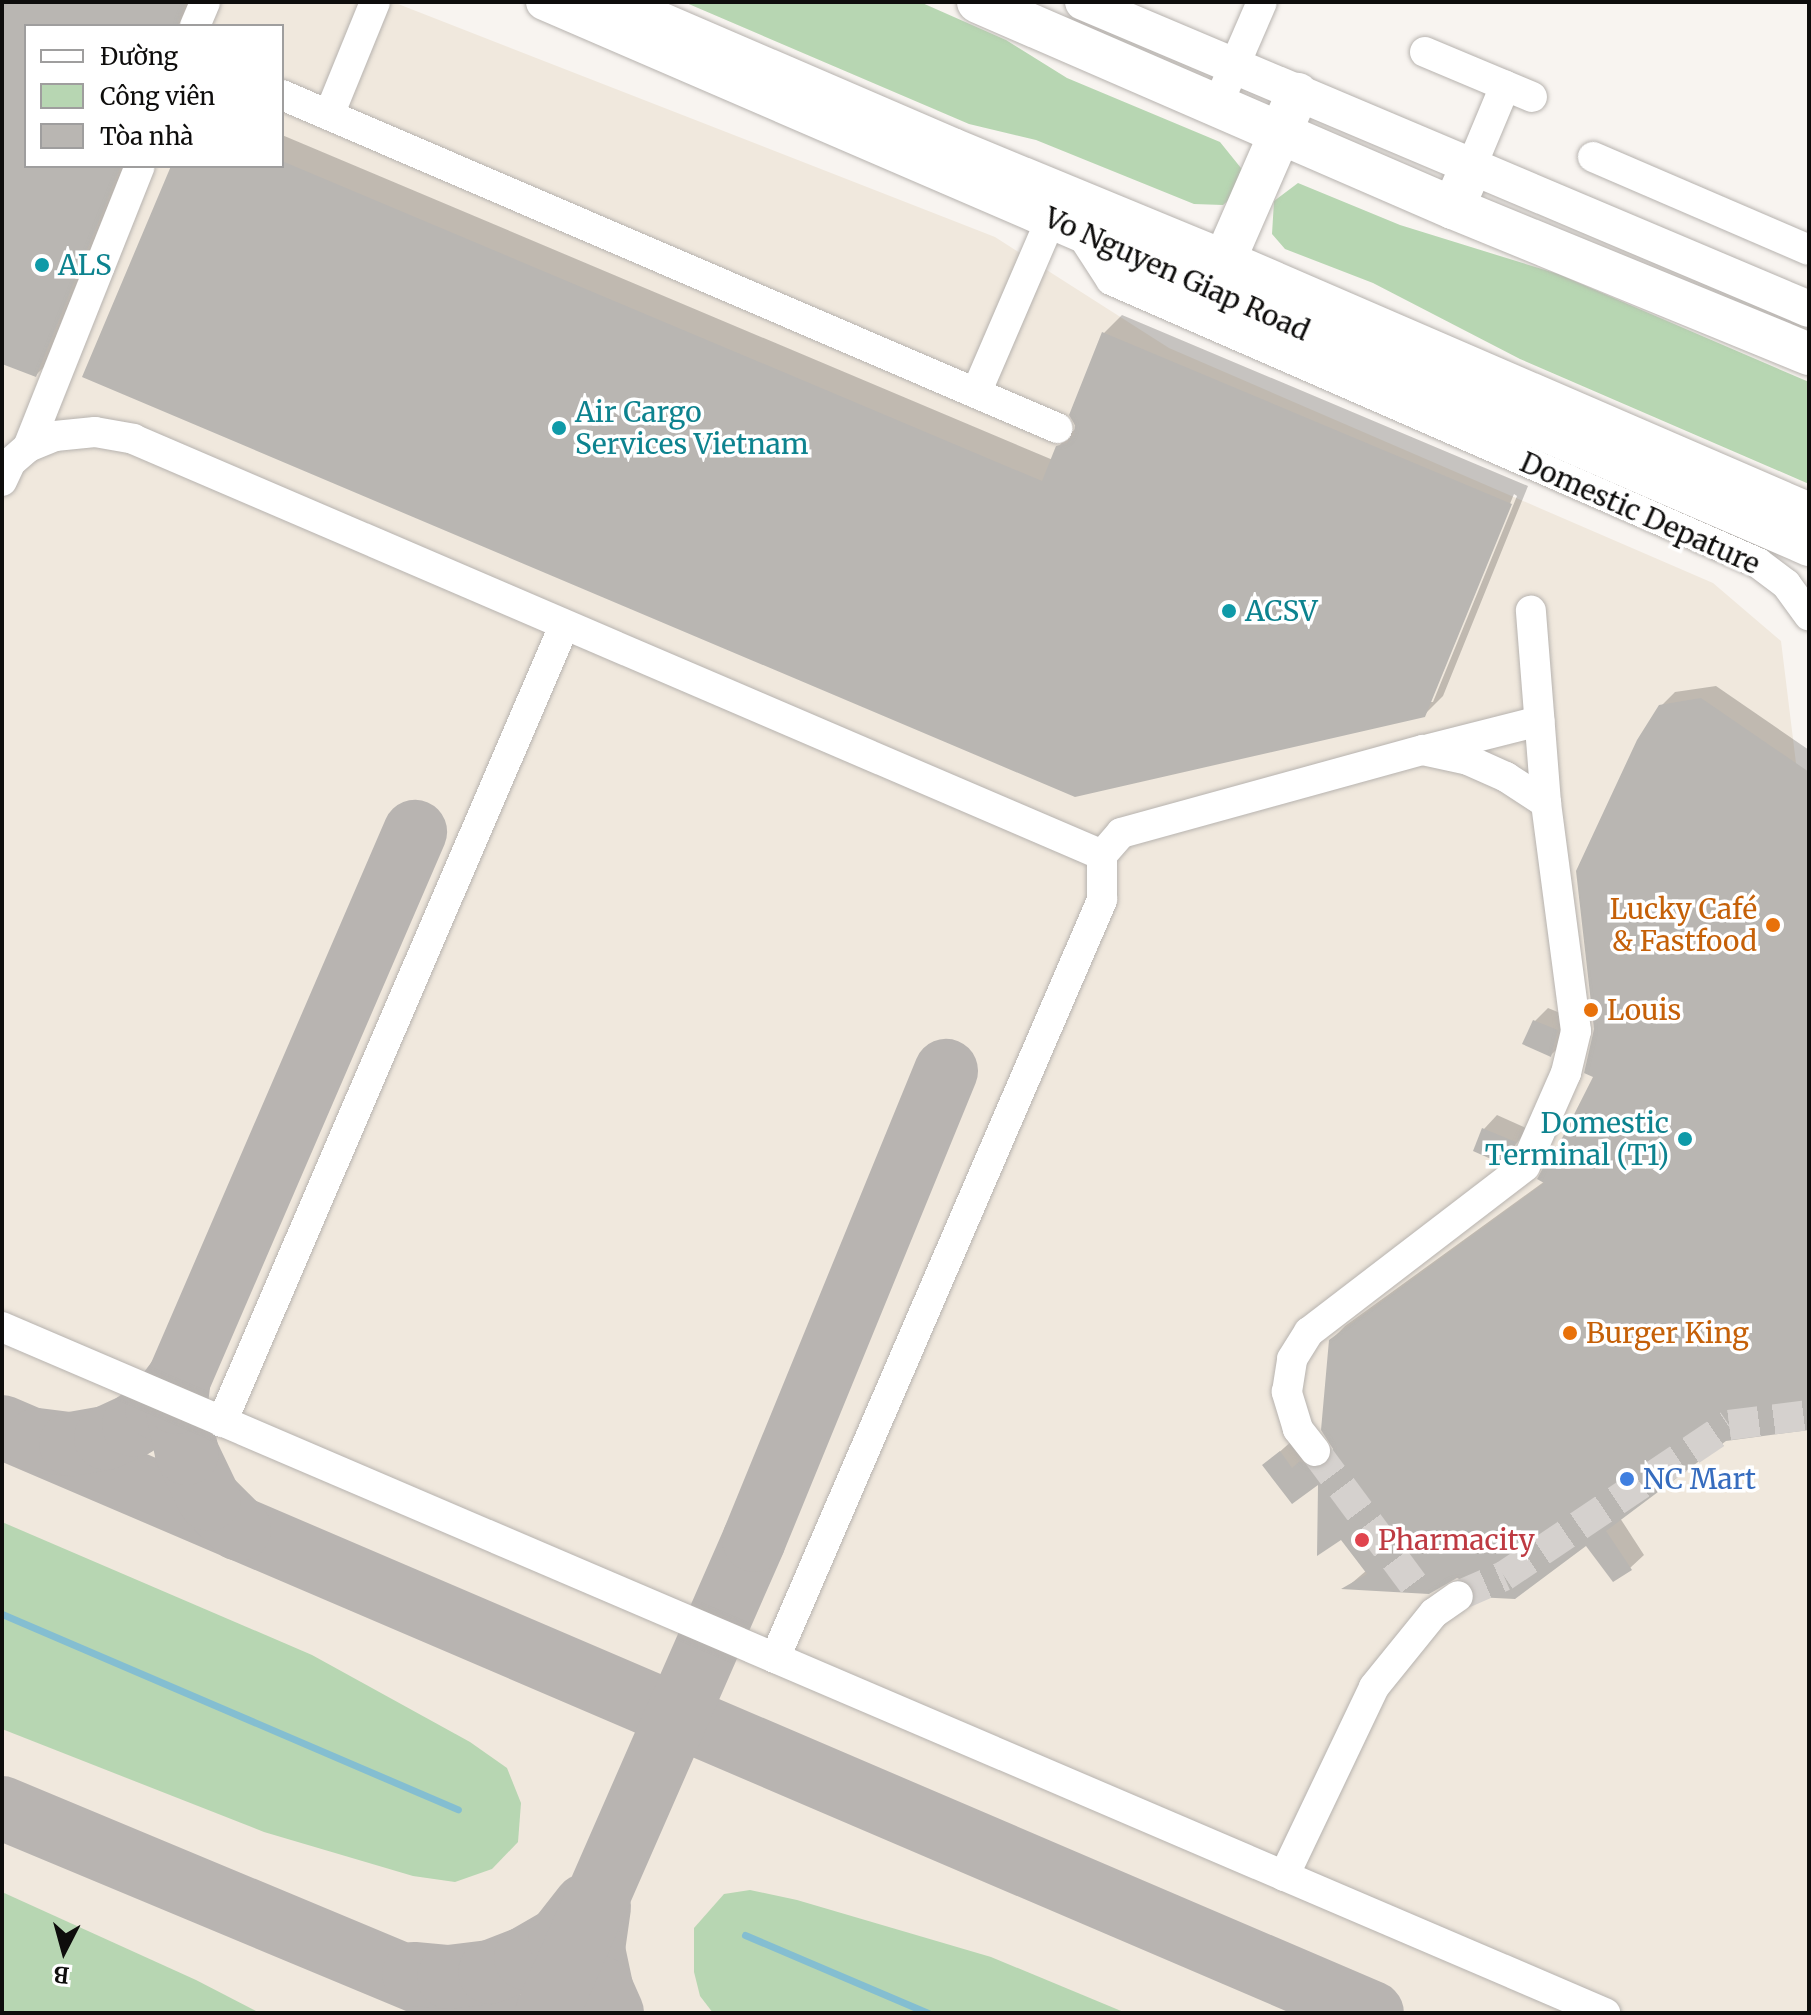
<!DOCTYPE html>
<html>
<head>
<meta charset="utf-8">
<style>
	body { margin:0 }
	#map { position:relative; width:1811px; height:2015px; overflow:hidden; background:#f8f4f0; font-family:Merriweather,serif }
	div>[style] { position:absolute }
	.built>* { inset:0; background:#f0e8dd }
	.green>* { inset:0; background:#b7d6b2 }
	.shadow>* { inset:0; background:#0003 }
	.stream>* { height:7px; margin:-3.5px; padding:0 3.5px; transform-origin:3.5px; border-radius:3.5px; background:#84bed1 }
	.taxiway>* { height:64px; margin:-32px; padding:0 32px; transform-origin:32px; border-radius:32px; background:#b8b4b1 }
	.building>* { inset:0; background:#b9b6b2 }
	.minor-tunnel>* { height:30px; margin-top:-15px; transform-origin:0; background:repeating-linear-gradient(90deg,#d5d1ce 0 30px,transparent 0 45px) }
	.roads { filter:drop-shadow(0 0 2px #b7b3af) drop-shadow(0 0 2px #b7b3af) }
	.minor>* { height:30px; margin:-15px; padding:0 15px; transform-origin:15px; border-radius:15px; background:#fff }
	.major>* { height:36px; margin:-18px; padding:0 18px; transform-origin:18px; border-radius:18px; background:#fff }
	.highway>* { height:42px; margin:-21px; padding:0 21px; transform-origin:21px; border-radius:21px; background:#fff }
	.dots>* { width:22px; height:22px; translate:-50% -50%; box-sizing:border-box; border:4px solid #fff; border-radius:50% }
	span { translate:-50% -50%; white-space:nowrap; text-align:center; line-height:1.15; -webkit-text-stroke:7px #fff; paint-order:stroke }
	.culture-label { font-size:28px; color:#0d838f }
	.left { translate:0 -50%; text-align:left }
	.right { translate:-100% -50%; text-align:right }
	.street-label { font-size:28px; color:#0e0d0c }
	.food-label { font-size:28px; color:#c56008 }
	.shop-label { font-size:28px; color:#366cbe }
	.health-label { font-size:28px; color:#be3a42 }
	.frame { position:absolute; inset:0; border:4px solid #0e0d0c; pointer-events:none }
	.legend { position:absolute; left:24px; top:24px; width:260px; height:144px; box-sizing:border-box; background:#fff; border:2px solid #9f9e9e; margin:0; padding:10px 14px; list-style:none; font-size:24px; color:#0e0d0c }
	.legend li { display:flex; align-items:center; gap:16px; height:40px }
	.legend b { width:40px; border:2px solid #9f9e9e }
	.north { position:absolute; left:24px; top:1911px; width:80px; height:80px; -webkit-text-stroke:6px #fff; paint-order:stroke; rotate:186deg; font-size:22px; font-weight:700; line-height:32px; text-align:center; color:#0e0d0c }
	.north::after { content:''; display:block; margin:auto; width:28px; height:36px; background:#0e0d0c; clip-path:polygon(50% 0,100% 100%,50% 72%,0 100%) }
</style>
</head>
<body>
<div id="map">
	<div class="built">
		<div style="clip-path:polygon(evenodd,2px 2px,393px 2px,995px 237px,1169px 348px,1713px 583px,1781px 641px,1809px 869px,1809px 2013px,2px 2013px,2px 2px,26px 26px,282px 26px,282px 166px,26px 166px,26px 26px)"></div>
	</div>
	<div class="green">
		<div style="clip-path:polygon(684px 2px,920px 2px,1006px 40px,1067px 78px,1220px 142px,1245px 173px,1238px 192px,1223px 205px,1194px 204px,1036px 140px,969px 124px)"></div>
		<div style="clip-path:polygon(1298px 183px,1400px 225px,1558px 274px,1809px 382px,1809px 484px,1520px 359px,1373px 283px,1285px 249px,1272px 234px,1274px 201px)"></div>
		<div style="clip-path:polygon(2px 1522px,312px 1655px,470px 1742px,507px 1768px,521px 1803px,518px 1842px,492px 1869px,455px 1882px,413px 1876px,264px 1832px,2px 1729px)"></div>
		<div style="clip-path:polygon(750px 1890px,797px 1900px,991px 1957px,1126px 2013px,713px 2013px,700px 1996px,694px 1972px,694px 1928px,724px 1894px)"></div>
		<div style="clip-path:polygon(2px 1892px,196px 1980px,260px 2013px,2px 2013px)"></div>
	</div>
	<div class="shadow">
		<div style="clip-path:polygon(2px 2px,197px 2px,187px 26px,26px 26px,26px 166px,131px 166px,54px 357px,36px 375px,2px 362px)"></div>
		<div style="clip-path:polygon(evenodd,282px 135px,1053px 460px,1058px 447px,1076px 428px,1071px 415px,1104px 333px,1122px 315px,1528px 486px,1443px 696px,1424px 715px,173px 166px,282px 166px,282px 135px,1514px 494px,1517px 496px,1433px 702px,1429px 702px,1514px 494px)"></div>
		<div style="clip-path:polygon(1716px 686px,1809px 750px,1809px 1428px,1725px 1439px,1620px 1518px,1644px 1555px,1630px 1568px,1586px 1543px,1474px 1584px,1457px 1576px,1346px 1588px,1367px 1570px,1320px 1481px,1264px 1466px,1294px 1439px,1334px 1456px,1330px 1341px,1345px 1326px,1545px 1181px,1550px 1158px,1558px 1150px,1596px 1076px,1661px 706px,1675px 692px)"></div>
		<div style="clip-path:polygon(1548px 1008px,1570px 1017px,1564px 1042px,1551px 1055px,1535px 1021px)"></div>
		<div style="clip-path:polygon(1497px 1115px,1528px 1129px,1509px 1153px,1484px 1129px)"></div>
	</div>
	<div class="stream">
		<div style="left:2px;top:1614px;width:496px;rotate:23.2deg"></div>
		<div style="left:745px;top:1935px;width:199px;rotate:23.1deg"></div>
	</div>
	<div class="taxiway">
		<div style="left:2px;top:1427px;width:1490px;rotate:23.16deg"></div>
		<div style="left:37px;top:1440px;width:34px;rotate:7deg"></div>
		<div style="left:71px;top:1444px;width:36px;rotate:-10deg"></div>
		<div style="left:106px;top:1438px;width:31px;rotate:-25deg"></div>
		<div style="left:134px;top:1425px;width:29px;rotate:-36deg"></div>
		<div style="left:157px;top:1408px;width:36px;rotate:-53deg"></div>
		<div style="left:239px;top:1529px;width:42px;rotate:-135deg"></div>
		<div style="left:209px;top:1499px;width:51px;rotate:-115.6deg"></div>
		<div style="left:187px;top:1453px;width:52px;rotate:-102.2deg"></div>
		<div style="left:176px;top:1402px;width:23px;rotate:-83deg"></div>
		<div style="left:179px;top:1379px;width:596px;rotate:-66.66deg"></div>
		<div style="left:2px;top:1808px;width:533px;rotate:22.62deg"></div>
		<div style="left:599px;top:1907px;width:42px;rotate:98.1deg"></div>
		<div style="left:593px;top:1949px;width:40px;rotate:78deg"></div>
		<div style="left:601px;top:1988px;width:27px;rotate:66deg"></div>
		<div style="left:414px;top:1974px;width:35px;rotate:5deg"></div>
		<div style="left:449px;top:1977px;width:41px;rotate:-7deg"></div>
		<div style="left:490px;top:1972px;width:39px;rotate:-21deg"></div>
		<div style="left:526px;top:1958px;width:39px;rotate:-30deg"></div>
		<div style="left:560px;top:1938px;width:41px;rotate:-52deg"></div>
		<div style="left:547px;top:2013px;width:516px;rotate:-66.36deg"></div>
		<div style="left:754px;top:1540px;width:507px;rotate:-67.74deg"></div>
	</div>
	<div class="building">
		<div style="clip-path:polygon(2px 2px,186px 2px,177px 26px,26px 26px,26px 166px,121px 166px,36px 377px,2px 364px)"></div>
		<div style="clip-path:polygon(282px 161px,1042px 481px,1056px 446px,1067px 443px,1074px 434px,1075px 425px,1069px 415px,1102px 332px,1512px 504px,1425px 717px,1075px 797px,82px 377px,171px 166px,282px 166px)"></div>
		<div style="clip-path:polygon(1701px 698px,1809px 772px,1809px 1430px,1726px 1441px,1606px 1531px,1632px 1570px,1613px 1582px,1586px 1546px,1515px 1599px,1476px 1597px,1472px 1585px,1457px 1578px,1429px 1594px,1341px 1589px,1367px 1574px,1341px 1540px,1317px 1556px,1318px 1485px,1292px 1504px,1262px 1465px,1280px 1451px,1292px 1468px,1300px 1461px,1317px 1469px,1327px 1465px,1333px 1449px,1321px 1430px,1329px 1340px,1544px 1183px,1537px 1179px,1549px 1157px,1552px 1158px,1593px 1077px,1584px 1073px,1594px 1029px,1576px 871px,1637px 740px,1659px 705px)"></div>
		<div style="clip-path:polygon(1533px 1020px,1558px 1030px,1551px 1057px,1522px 1044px)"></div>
		<div style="clip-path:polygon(1482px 1128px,1516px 1142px,1510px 1155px,1500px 1163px,1473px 1151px)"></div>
	</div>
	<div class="minor-tunnel">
		<div style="left:1315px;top:1451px;width:178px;rotate:53.5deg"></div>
		<div style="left:1458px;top:1596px;width:50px;rotate:-23.5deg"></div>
		<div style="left:1504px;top:1576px;width:271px;rotate:-33.9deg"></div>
		<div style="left:1729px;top:1425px;width:81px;rotate:-7.1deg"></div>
	</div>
	<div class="roads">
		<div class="minor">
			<div style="left:195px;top:26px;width:26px;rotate:-67deg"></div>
			<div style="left:1425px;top:52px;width:116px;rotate:22.8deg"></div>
			<div style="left:282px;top:95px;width:844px;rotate:23.25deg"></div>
			<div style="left:1217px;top:106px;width:113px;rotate:-66.6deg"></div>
			<div style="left:329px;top:115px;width:122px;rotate:-67.8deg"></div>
			<div style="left:1593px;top:157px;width:235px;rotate:23.3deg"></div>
			<div style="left:1472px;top:165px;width:86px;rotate:-67.3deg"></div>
			<div style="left:1080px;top:232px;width:57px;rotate:57.1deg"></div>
			<div style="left:1111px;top:280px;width:706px;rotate:23.62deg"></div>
			<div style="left:1758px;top:563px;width:35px;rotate:37deg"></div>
			<div style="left:1786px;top:584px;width:39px;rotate:54deg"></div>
			<div style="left:976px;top:393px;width:210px;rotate:-66.7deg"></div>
			<div style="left:28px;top:447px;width:302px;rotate:-68.3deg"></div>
			<div style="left:2px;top:481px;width:21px;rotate:-65deg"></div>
			<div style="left:11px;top:462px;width:23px;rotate:-41deg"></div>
			<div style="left:28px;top:447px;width:29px;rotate:-22deg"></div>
			<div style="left:55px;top:436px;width:40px;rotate:-5.7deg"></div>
			<div style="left:95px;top:432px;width:39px;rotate:10deg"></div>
			<div style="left:133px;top:439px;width:1055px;rotate:23.23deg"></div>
			<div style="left:1102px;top:855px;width:29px;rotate:-49deg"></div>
			<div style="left:1121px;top:833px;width:313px;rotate:-15.4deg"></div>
			<div style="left:1423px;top:750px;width:46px;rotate:12.5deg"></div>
			<div style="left:1468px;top:760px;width:42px;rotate:24.1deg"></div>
			<div style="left:1506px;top:777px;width:48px;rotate:33deg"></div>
			<div style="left:1429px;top:749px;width:114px;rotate:-14.2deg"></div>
			<div style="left:2px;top:1327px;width:1744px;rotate:23.17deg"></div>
			<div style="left:222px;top:1422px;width:866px;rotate:-66.75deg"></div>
			<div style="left:1315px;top:1451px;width:28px;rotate:-128deg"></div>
			<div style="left:1298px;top:1429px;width:39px;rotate:-107deg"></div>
			<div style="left:1287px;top:1392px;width:33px;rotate:-81deg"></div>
			<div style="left:1292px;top:1359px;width:32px;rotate:-58deg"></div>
			<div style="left:1309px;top:1332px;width:272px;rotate:-37.5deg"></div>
			<div style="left:1525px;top:1166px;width:102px;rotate:-66.2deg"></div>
			<div style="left:1566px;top:1073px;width:43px;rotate:-76.6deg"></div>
			<div style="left:1576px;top:1031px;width:230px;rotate:-97.5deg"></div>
			<div style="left:1546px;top:803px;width:193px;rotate:-94.5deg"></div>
			<div style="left:775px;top:1658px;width:826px;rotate:-66.66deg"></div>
			<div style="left:1102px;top:900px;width:45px;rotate:-90deg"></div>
			<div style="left:1284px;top:1876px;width:209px;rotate:-64.5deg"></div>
			<div style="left:1374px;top:1687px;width:95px;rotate:-51deg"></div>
			<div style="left:1434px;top:1613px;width:29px;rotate:-35deg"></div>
		</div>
		<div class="major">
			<div style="left:544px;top:2px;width:1378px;rotate:23.35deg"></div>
			<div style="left:1083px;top:2px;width:788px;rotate:22.92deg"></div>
		</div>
		<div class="highway">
			<div style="left:611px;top:2px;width:371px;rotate:23.3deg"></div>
			<div style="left:952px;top:149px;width:294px;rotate:22.4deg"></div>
			<div style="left:1224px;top:261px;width:637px;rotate:23.39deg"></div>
			<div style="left:978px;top:2px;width:518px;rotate:23.45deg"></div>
			<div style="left:1453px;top:208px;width:385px;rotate:22.3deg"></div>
			<div style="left:1453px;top:208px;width:47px;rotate:-66.2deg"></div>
			<div style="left:1212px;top:289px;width:213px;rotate:-66.4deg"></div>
		</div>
	</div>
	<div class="dots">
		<div style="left:42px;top:265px;background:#0f9aa8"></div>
		<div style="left:559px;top:428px;background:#0f9aa8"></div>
		<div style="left:1229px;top:611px;background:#0f9aa8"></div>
		<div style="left:1773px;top:925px;background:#e8710a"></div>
		<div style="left:1591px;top:1010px;background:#e8710a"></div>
		<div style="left:1685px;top:1139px;background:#0f9aa8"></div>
		<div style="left:1570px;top:1333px;background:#e8710a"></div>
		<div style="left:1627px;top:1479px;background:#3f7fe0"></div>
		<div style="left:1362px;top:1540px;background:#e0444e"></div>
	</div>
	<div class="culture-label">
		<span class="left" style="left:58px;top:265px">ALS</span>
		<span class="left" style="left:575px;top:428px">Air Cargo<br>Services Vietnam</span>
		<span class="left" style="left:1245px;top:611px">ACSV</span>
		<span class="right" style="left:1669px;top:1139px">Domestic<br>Terminal (T1)</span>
	</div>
	<div class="street-label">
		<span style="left:1177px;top:274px;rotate:24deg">Vo Nguyen Giap Road</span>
		<span style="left:1640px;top:513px;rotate:24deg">Domestic Depature</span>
	</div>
	<div class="food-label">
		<span class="right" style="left:1757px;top:925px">Lucky Café<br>&amp; Fastfood</span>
		<span class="left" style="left:1607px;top:1010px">Louis</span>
		<span class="left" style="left:1586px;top:1333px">Burger King</span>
	</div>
	<div class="shop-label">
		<span class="left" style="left:1643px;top:1479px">NC Mart</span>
	</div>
	<div class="health-label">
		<span class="left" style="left:1378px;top:1540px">Pharmacity</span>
	</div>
	<div class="frame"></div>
	<ul class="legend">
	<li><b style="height:10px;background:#fff"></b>Đường</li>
	<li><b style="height:22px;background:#b7d6b2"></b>Công viên</li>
	<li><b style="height:22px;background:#b9b6b2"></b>Tòa nhà</li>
	</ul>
	<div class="north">B</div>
</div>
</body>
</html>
